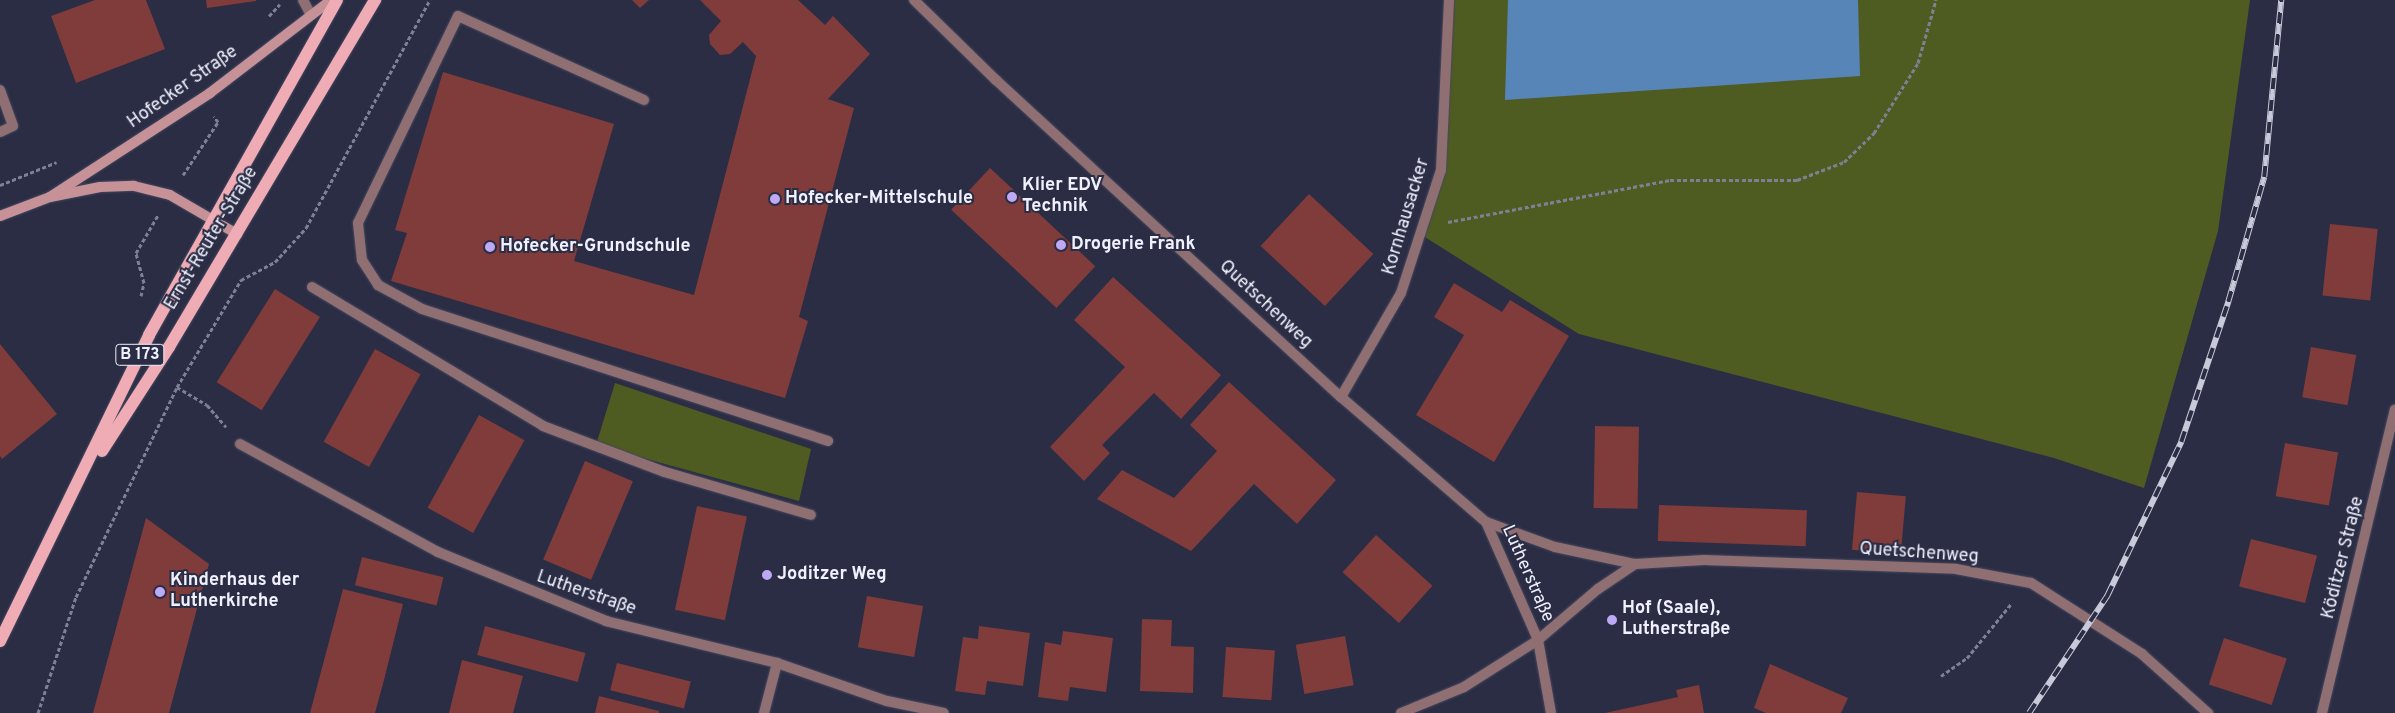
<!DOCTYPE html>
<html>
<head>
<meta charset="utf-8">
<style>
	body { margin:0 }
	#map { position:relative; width:2395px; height:713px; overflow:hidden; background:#2b2d45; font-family:Overpass,sans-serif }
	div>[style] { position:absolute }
	.green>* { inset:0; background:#4f5c21 }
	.water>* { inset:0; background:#5785b8 }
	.building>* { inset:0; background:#7f3c3b; transform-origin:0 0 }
	.path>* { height:3px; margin-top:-1.5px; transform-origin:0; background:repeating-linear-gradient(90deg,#7e8094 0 4px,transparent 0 6.5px) }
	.roads { filter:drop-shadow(0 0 1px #46485f) drop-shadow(0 0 1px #46485f) }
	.lane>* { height:10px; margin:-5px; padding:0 5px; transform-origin:5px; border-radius:5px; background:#906f72 }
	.street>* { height:10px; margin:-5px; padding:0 5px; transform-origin:5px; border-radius:5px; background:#906f72 }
	.secondary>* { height:10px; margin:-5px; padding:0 5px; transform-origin:5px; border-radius:5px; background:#c69298 }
	.primary>* { height:12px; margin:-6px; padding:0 6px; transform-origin:6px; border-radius:6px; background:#efacb5 }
	.rail>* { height:5.5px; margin-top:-2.75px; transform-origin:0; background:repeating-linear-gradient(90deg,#2b2d45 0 11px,#c8cad9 0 22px); box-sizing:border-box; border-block:1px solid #c8cad9 }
	.dots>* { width:14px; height:14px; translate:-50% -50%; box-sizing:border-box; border:2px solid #2b2d45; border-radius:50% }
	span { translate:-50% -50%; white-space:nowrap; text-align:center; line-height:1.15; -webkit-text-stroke:4px #2b2d45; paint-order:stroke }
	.shield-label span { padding:1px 4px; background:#2b2d45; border:1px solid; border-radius:4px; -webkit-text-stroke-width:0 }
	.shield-label { font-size:16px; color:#eff1fe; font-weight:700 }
	.street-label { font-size:18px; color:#eff1fe }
	.poi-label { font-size:18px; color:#eff1fe; font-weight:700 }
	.left { translate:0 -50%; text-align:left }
</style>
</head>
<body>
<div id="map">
	<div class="green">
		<div style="clip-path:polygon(1449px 0,2250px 0,2218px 231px,2144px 488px,2054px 458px,1579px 334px,1420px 234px,1441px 170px)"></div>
		<div style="clip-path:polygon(615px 383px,811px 449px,799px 501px,596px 445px)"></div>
	</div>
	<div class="water">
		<div style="clip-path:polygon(1508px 0,1858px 0,1860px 76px,1505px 100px)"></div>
	</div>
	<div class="building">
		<div style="clip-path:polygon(95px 0,146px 0,165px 49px,76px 83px,51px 16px)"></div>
		<div style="clip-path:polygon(206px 0,256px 0,256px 1px,207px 8px)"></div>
		<div style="clip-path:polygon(632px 0,649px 0,640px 8px)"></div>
		<div style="clip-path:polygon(700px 0,798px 0,825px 25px,833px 16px,870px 54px,828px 99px,854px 108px,799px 317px,808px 321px,785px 398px,391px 281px,407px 233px,395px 230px,443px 72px,614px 124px,574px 261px,694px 295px,756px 56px,743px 42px,730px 54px,720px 55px,710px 44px,709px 35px,721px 21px)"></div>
		<div style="left:990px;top:168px;width:144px;height:57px;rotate:43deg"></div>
		<div style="left:1309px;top:194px;width:88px;height:71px;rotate:43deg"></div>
		<div style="left:2330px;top:224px;width:48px;height:72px;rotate:6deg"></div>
		<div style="clip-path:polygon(1113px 277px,1221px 375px,1181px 419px,1154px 393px,1102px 445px,1110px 453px,1084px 481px,1050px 447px,1125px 367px,1074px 320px)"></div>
		<div style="clip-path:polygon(1454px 283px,1502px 312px,1510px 300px,1569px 336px,1494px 462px,1416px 415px,1464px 335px,1434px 317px)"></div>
		<div style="left:275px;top:289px;width:53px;height:110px;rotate:32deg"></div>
		<div style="clip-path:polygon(0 344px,57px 414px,2px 459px,0 456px)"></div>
		<div style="left:2311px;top:347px;width:46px;height:51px;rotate:10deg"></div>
		<div style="left:375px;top:349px;width:52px;height:106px;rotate:29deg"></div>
		<div style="clip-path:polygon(1229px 382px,1336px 480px,1297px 524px,1254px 484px,1191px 551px,1097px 499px,1122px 470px,1174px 498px,1217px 451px,1190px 425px)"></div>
		<div style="left:479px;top:415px;width:52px;height:106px;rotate:29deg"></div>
		<div style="left:1595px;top:426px;width:44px;height:82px;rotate:1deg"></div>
		<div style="left:2285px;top:443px;width:54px;height:54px;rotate:10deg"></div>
		<div style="left:585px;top:461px;width:52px;height:107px;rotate:23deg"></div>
		<div style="left:1857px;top:492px;width:49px;height:58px;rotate:5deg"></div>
		<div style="left:1659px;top:505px;width:148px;height:36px;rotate:2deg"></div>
		<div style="left:697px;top:506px;width:51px;height:106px;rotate:12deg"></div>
		<div style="clip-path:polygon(146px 518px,209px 564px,169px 713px,93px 713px)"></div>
		<div style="left:1376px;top:535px;width:76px;height:50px;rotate:42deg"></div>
		<div style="left:2251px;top:539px;width:68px;height:49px;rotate:14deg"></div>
		<div style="left:362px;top:557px;width:84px;height:29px;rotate:14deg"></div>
		<div style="clip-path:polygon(343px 589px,403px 604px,384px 680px,375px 713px,310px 713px)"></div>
		<div style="left:867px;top:596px;width:57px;height:52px;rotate:10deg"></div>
		<div style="clip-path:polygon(1142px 619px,1172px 620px,1171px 646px,1194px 647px,1193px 693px,1140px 691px)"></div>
		<div style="left:485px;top:626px;width:104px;height:30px;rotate:15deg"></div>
		<div style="clip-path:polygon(979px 626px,1030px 633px,1023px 686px,987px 681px,985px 695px,955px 691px,963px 637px,978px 639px)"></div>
		<div style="clip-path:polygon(1063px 631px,1113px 638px,1106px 692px,1070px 687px,1068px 701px,1038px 697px,1045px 642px,1061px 645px)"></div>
		<div style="left:1345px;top:636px;width:50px;height:50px;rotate:80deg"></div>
		<div style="left:2224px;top:638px;width:66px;height:49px;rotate:18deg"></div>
		<div style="left:1226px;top:647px;width:49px;height:50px;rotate:4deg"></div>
		<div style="clip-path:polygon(462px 660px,523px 676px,513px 713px,449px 713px)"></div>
		<div style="left:617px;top:663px;width:76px;height:28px;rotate:14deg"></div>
		<div style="clip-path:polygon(1770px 664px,1848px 698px,1841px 713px,1766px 713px,1754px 708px)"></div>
		<div style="clip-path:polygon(1699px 685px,1704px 713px,1605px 713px,1678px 697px,1676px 690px)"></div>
		<div style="clip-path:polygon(599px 696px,659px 711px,659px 713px,595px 713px)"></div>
	</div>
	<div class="path">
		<div style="left:269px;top:16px;width:16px;rotate:-47deg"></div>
		<div style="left:183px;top:175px;width:64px;rotate:-56.6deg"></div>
		<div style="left:218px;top:122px;width:7px;rotate:-124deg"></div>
		<div style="left:0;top:185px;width:61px;rotate:-22deg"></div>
		<div style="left:1448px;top:222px;width:226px;rotate:-10.7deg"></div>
		<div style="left:1670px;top:180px;width:127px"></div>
		<div style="left:1797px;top:180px;width:50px;rotate:-21deg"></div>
		<div style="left:1844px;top:162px;width:42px;rotate:-44deg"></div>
		<div style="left:1874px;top:133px;width:83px;rotate:-57.8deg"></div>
		<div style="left:1918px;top:63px;width:66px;rotate:-74.1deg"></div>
		<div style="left:141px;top:296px;width:13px;rotate:-77deg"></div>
		<div style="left:144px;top:283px;width:31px;rotate:-105deg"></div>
		<div style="left:136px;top:253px;width:44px;rotate:-59.9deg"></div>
		<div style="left:177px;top:387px;width:35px;rotate:31deg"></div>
		<div style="left:207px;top:405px;width:29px;rotate:49deg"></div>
		<div style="left:1941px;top:676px;width:32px;rotate:-35deg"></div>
		<div style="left:1967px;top:658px;width:70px;rotate:-50.8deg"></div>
		<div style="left:38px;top:713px;width:122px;rotate:-71.9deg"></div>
		<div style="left:76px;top:597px;width:233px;rotate:-64.3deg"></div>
		<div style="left:177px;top:387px;width:125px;rotate:-59.1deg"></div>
		<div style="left:241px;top:280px;width:38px;rotate:-28deg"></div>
		<div style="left:275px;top:262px;width:46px;rotate:-47.6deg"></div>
		<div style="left:306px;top:228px;width:260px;rotate:-61.5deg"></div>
	</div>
	<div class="roads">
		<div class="lane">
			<div style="left:303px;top:0;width:17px;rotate:62deg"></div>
			<div style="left:0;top:90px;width:38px;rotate:70deg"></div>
			<div style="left:13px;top:126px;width:14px;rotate:155deg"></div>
			<div style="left:644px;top:100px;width:204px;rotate:-155.7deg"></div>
			<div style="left:458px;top:16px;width:230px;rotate:115.8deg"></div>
			<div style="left:358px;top:223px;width:37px;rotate:84deg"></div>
			<div style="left:362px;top:260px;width:30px;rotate:57deg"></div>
			<div style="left:378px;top:285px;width:50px;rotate:28.6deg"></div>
			<div style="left:422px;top:309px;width:427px;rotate:18deg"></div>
			<div style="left:312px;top:287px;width:270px;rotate:31deg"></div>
			<div style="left:543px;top:426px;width:130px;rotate:20.7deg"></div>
			<div style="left:665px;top:472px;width:152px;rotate:16.4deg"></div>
		</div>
		<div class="street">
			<div style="left:914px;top:0;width:115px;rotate:44.3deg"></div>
			<div style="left:996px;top:80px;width:469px;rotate:42.6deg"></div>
			<div style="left:1341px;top:397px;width:191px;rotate:40.8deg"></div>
			<div style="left:1486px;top:522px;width:73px;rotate:19.9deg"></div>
			<div style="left:1555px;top:547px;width:82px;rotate:12deg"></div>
			<div style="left:1341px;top:397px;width:120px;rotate:-60deg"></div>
			<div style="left:1401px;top:293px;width:129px;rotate:-72deg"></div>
			<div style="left:1441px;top:170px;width:170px;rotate:-87.3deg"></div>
			<div style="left:240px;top:444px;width:226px;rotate:28.6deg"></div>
			<div style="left:438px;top:552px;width:182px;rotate:22.3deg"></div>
			<div style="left:606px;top:621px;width:176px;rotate:13.8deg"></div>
			<div style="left:777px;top:663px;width:116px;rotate:19.1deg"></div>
			<div style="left:887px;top:701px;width:58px;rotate:11.9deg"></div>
			<div style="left:1486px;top:522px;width:129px;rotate:66.2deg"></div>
			<div style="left:1538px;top:640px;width:74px;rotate:79.9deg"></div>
			<div style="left:764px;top:713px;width:52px;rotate:-75.4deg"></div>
			<div style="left:1401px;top:713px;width:68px;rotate:-22.4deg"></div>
			<div style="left:1464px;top:687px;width:88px;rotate:-32.4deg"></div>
			<div style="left:1538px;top:640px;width:79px;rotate:-40.4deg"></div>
			<div style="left:1598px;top:589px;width:45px;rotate:-34deg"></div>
			<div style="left:1635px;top:564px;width:69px;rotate:-3.3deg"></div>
			<div style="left:1704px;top:560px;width:252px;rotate:2deg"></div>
			<div style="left:1956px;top:569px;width:76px;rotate:10.6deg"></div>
			<div style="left:2031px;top:583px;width:132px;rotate:32.6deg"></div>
			<div style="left:2142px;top:654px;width:89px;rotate:41.8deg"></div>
			<div style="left:2322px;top:713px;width:312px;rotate:-76.5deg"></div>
		</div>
		<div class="secondary">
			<div style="left:50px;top:197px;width:191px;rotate:-33deg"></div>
			<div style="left:210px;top:93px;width:153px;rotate:-37.5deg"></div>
			<div style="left:0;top:216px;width:53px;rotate:-20.8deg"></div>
			<div style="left:50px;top:197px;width:51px;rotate:-11.3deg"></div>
			<div style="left:100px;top:187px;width:34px;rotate:-2deg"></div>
			<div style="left:134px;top:186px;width:37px;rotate:14deg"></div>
			<div style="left:170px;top:195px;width:78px;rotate:30.2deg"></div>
		</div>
		<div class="primary">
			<div style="left:102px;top:451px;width:124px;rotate:-57.2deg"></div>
			<div style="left:169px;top:347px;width:404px;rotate:-59.3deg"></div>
			<div style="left:0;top:641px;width:340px;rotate:-64deg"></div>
			<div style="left:149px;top:335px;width:384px;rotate:-60.7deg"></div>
		</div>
	</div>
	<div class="rail">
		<div style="left:2029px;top:713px;width:141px;rotate:-56.3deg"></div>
		<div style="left:2107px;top:596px;width:171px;rotate:-64.3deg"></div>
		<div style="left:2181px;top:442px;width:148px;rotate:-71.4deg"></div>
		<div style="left:2228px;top:302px;width:130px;rotate:-73.9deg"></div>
		<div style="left:2264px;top:177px;width:178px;rotate:-84.5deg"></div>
	</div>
	<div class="dots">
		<div style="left:1012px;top:197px;background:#bea9f5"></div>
		<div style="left:775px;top:199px;background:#bea9f5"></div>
		<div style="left:1061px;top:245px;background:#bea9f5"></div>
		<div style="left:490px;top:247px;background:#bea9f5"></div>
		<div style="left:767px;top:575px;background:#bea9f5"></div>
		<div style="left:160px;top:592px;background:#bea9f5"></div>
		<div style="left:1612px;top:620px;background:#bea9f5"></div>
	</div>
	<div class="shield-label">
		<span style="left:140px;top:355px">B 173</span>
	</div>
	<div class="street-label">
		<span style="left:183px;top:88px;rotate:-35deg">Hofecker Straße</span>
		<span style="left:1407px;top:217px;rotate:-73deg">Kornhausacker</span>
		<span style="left:212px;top:239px;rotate:-59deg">Ernst-Reuter-Straße</span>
		<span style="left:1265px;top:305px;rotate:43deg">Quetschenweg</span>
		<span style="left:1919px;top:554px;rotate:4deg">Quetschenweg</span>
		<span style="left:2344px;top:558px;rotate:-76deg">Köditzer Straße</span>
		<span style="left:1527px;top:574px;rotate:66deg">Lutherstraße</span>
		<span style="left:586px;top:594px;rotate:19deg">Lutherstraße</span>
	</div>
	<div class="poi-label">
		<span class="left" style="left:1022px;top:197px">Klier EDV<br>Technik</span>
		<span class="left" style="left:785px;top:199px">Hofecker-Mittelschule</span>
		<span class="left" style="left:1071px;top:245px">Drogerie Frank</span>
		<span class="left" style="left:500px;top:247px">Hofecker-Grundschule</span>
		<span class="left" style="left:777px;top:575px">Joditzer Weg</span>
		<span class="left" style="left:170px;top:592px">Kinderhaus der<br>Lutherkirche</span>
		<span class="left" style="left:1622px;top:620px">Hof (Saale),<br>Lutherstraße</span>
	</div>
</div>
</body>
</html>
